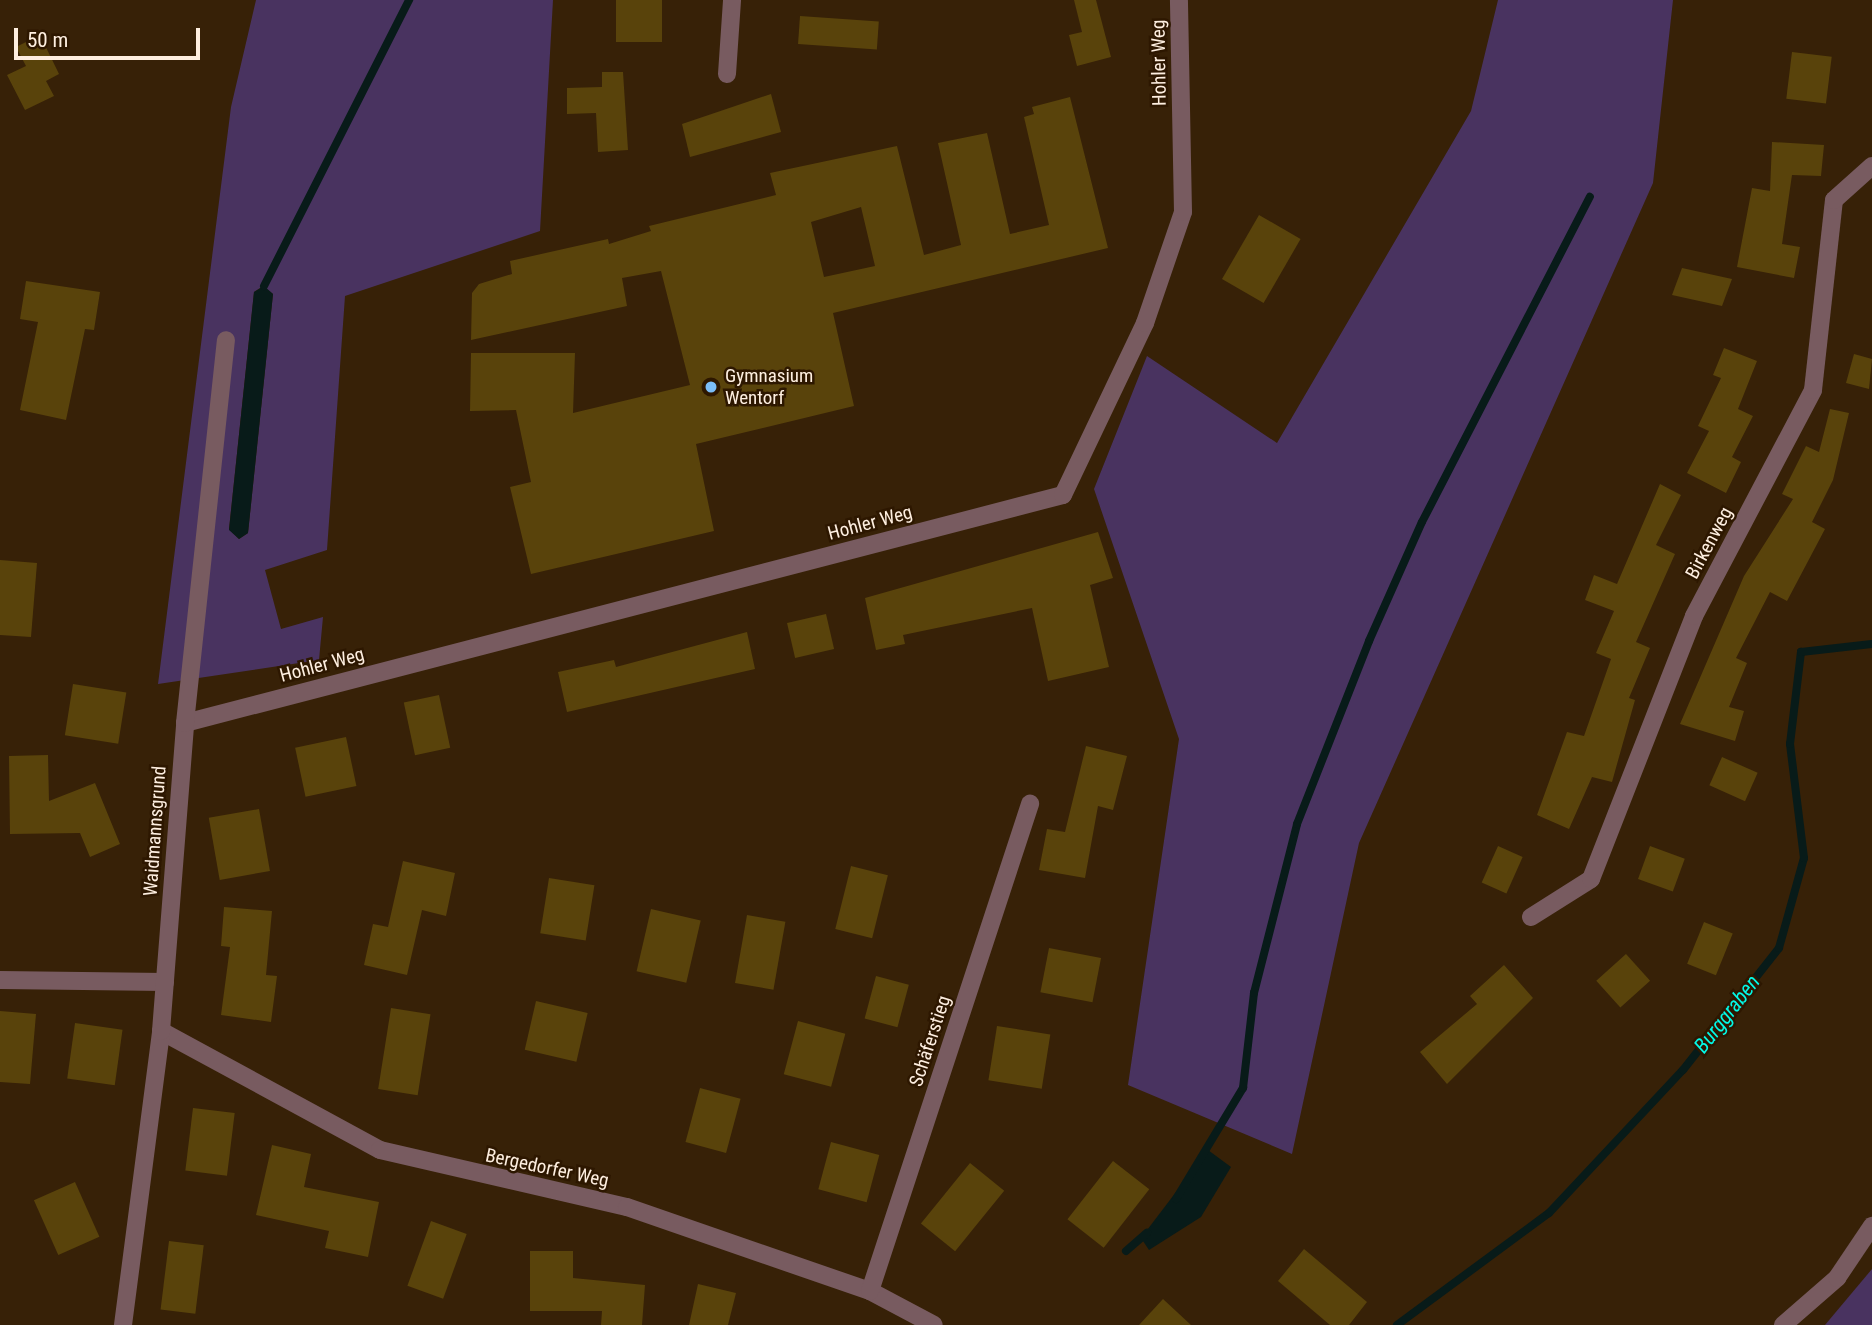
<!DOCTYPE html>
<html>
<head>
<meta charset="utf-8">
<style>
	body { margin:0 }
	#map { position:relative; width:1872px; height:1325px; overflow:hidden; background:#372107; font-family:"Roboto Condensed",sans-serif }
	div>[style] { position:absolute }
	.green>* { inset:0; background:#493360 }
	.water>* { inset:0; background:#081b19 }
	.stream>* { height:8px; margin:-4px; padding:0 4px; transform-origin:4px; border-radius:4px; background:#081b19 }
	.building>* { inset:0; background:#59430b; transform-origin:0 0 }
	.street>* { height:18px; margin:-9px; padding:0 9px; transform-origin:9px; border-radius:9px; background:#785b60 }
	.dots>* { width:19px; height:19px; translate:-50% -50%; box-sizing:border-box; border:4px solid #2d1700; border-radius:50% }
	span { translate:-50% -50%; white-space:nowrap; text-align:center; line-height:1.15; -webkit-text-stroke:5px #2d1700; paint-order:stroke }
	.street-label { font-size:19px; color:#feefe0 }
	.poi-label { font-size:19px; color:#feefe0 }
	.left { translate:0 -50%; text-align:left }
	.water-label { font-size:21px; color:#03f9e7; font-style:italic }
	.scale { position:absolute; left:14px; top:28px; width:186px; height:32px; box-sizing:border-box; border:4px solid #feefe0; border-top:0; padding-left:9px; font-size:21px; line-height:24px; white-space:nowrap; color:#feefe0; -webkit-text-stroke:5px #2d1700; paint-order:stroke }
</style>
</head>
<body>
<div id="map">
	<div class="green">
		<div style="clip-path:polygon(evenodd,256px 0,553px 0,540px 231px,345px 296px,327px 550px,265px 570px,281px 629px,323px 617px,319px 660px,158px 684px,231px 107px,256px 0,263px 286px,273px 294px,248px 533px,239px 539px,229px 529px,254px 292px,263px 286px)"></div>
		<div style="clip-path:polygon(1498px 0,1673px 0,1653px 183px,1359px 843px,1292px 1154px,1128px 1085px,1179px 739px,1094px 489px,1147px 356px,1277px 443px,1471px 111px)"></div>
		<div style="clip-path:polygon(1872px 1269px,1872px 1325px,1825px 1325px)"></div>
	</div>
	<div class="water">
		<div style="clip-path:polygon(264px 286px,273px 294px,248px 533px,239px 539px,229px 530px,254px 292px)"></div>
		<div style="clip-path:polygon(1208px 1150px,1231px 1167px,1201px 1217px,1149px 1250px,1141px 1238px)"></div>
	</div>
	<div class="stream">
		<div style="left:264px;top:286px;width:321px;rotate:-63.1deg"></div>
		<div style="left:1176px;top:1199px;width:130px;rotate:-58.9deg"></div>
		<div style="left:1243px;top:1088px;width:96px;rotate:-83.4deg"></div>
		<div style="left:1254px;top:993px;width:174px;rotate:-75.7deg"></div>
		<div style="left:1297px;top:824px;width:197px;rotate:-68.5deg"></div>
		<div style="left:1369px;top:641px;width:130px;rotate:-66deg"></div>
		<div style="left:1422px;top:522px;width:366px;rotate:-62.7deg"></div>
		<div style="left:1126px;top:1251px;width:28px;rotate:-41deg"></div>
		<div style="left:1397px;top:1325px;width:189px;rotate:-36.4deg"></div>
		<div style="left:1549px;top:1213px;width:196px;rotate:-46.9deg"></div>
		<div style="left:1683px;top:1070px;width:155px;rotate:-51.8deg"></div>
		<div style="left:1779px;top:948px;width:93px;rotate:-74.5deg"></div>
		<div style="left:1804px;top:858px;width:115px;rotate:-97deg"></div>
		<div style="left:1790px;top:744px;width:93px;rotate:-83.2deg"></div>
		<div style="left:1801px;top:652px;width:71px;rotate:-6.4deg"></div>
	</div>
	<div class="building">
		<div style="left:616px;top:0;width:46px;height:42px"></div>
		<div style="clip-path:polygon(1074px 0,1096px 0,1111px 57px,1077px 66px,1069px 35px,1082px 32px)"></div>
		<div style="left:800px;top:16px;width:79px;height:28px;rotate:4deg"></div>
		<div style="clip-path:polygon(40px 35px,59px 74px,46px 81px,54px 96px,25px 110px,7px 75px,26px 66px,16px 47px)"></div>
		<div style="left:1792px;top:52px;width:40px;height:47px;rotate:7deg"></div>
		<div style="clip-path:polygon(602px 72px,623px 72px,628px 150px,598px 152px,596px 113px,567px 114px,567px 88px,602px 87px)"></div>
		<div style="clip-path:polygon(771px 94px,781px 132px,690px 157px,682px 124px)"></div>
		<div style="clip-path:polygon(evenodd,1070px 97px,1108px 248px,833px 313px,854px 406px,696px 444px,714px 531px,531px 574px,510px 487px,531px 482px,516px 410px,470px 411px,471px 353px,575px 353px,573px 413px,690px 385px,661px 271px,622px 278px,627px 306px,471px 340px,472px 293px,479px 284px,512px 274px,510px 261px,608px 239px,609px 244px,651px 231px,649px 226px,776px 195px,770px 173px,897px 146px,924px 255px,961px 245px,938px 143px,987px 133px,1010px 234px,1049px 225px,1024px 117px,1034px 114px,1032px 107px,1070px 97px,861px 207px,875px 266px,824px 277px,811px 222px,861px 207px)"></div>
		<div style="clip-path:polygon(1772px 142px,1824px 145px,1821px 176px,1792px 175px,1782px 244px,1800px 247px,1794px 278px,1737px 267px,1752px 188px,1770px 191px)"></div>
		<div style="left:1259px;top:215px;width:48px;height:74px;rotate:30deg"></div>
		<div style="clip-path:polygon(1682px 268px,1732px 279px,1722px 306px,1672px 295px)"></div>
		<div style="clip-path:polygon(26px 281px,100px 292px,94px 330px,85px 329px,66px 420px,20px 410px,38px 322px,20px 319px)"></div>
		<div style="clip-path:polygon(1724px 348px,1757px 361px,1738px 409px,1753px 416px,1732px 457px,1741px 462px,1726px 493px,1687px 473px,1709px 431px,1698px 426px,1721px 378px,1713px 375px)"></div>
		<div style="clip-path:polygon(1854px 354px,1872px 359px,1869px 389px,1846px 383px)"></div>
		<div style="clip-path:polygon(1830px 409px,1849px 413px,1833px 480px,1812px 522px,1825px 529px,1787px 601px,1770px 592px,1736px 658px,1747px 663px,1729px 707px,1744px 711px,1735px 741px,1680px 724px,1744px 576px,1793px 499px,1782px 494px,1806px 446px,1819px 452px)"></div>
		<div style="clip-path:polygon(1660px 484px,1681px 495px,1656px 545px,1675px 554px,1636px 642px,1650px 648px,1629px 698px,1635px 700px,1612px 782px,1592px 777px,1569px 829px,1537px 815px,1567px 732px,1584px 736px,1611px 659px,1596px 653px,1614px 611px,1585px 600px,1594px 575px,1617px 584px)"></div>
		<div style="clip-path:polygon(1098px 532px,1113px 578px,1090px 585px,1109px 667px,1048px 681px,1032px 608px,903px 635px,905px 644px,876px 650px,865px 598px)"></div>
		<div style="clip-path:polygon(0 560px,37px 563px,31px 637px,0 635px)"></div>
		<div style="left:826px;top:614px;width:36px;height:40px;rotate:77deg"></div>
		<div style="clip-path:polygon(747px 632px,755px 669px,567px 712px,558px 672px,614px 660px,616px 667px)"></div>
		<div style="left:73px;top:684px;width:54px;height:52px;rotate:9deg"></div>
		<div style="left:439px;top:695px;width:54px;height:36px;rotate:78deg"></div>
		<div style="left:346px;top:737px;width:50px;height:52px;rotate:78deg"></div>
		<div style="clip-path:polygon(1086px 746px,1127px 756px,1113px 810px,1098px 806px,1085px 878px,1039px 870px,1047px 829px,1065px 832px)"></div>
		<div style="clip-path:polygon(48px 755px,49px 801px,95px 783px,120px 844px,90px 857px,80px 833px,10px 834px,9px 756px)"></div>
		<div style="left:1722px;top:757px;width:39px;height:31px;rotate:24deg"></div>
		<div style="left:259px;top:809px;width:63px;height:51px;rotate:80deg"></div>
		<div style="left:1498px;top:846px;width:27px;height:40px;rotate:24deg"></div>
		<div style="left:1650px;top:846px;width:37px;height:35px;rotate:20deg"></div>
		<div style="clip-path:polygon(403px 861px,455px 873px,446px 916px,422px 910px,407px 975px,364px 965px,373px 924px,388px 927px)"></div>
		<div style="left:851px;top:866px;width:38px;height:65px;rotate:14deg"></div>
		<div style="left:549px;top:878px;width:46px;height:56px;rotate:9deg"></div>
		<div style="clip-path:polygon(224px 907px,272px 911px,266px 975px,277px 976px,271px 1022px,221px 1015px,230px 947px,221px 946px)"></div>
		<div style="left:651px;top:909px;width:51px;height:64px;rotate:13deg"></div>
		<div style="left:747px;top:915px;width:39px;height:69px;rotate:10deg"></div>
		<div style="left:1704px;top:922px;width:31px;height:45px;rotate:22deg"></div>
		<div style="left:1049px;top:948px;width:53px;height:45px;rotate:11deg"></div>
		<div style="left:1626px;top:954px;width:36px;height:40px;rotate:48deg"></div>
		<div style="clip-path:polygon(1504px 965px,1533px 998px,1447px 1084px,1420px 1052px,1477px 1004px,1470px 996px)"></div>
		<div style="left:876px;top:976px;width:34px;height:44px;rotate:15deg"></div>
		<div style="left:536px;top:1001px;width:53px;height:50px;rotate:13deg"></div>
		<div style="left:391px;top:1008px;width:40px;height:82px;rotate:9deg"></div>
		<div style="clip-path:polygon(0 1011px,36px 1014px,30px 1084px,0 1082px)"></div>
		<div style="left:798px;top:1021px;width:49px;height:55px;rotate:15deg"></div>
		<div style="left:75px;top:1023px;width:48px;height:56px;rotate:8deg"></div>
		<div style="left:997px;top:1026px;width:54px;height:55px;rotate:9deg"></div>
		<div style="left:700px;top:1088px;width:42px;height:56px;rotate:15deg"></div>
		<div style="left:193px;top:1108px;width:42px;height:63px;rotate:7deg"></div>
		<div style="left:831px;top:1142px;width:50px;height:49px;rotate:15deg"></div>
		<div style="clip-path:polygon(272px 1145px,311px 1154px,304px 1187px,379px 1202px,368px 1257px,325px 1248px,329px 1231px,256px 1215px)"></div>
		<div style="left:1113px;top:1161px;width:46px;height:74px;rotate:38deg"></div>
		<div style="left:970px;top:1163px;width:44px;height:78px;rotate:39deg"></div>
		<div style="left:75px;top:1182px;width:60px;height:45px;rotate:66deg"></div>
		<div style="left:431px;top:1221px;width:38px;height:69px;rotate:20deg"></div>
		<div style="left:169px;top:1241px;width:35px;height:69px;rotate:7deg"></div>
		<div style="clip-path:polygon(1304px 1249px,1367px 1302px,1349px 1325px,1330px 1325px,1278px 1281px)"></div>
		<div style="clip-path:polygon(530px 1251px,573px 1251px,573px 1278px,645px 1285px,642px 1325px,601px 1325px,602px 1311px,530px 1311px)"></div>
		<div style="clip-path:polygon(698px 1284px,736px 1293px,728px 1325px,689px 1325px)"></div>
		<div style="clip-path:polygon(1163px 1299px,1191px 1325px,1139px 1325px)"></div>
	</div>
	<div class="street">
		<div style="left:727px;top:74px;width:74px;rotate:-86.1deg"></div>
		<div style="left:185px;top:723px;width:907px;rotate:-14.56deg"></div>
		<div style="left:1063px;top:495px;width:191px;rotate:-64.5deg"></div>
		<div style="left:1145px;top:323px;width:117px;rotate:-71.1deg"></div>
		<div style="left:1183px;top:212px;width:212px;rotate:-91.1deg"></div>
		<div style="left:1531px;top:917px;width:71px;rotate:-32.3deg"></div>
		<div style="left:1591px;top:879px;width:282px;rotate:-68.6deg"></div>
		<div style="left:1694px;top:616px;width:255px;rotate:-62.2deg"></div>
		<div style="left:1813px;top:390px;width:191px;rotate:-83.7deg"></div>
		<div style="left:1834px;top:200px;width:51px;rotate:-41.8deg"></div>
		<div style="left:0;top:980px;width:165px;rotate:0.7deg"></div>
		<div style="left:161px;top:1031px;width:249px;rotate:28.5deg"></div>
		<div style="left:380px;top:1150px;width:253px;rotate:13deg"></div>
		<div style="left:627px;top:1207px;width:257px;rotate:19.1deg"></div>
		<div style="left:870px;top:1291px;width:72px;rotate:28deg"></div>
		<div style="left:870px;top:1291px;width:513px;rotate:-71.81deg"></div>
		<div style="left:123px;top:1325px;width:296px;rotate:-82.6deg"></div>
		<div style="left:161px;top:1031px;width:309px;rotate:-85.5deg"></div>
		<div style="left:185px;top:723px;width:385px;rotate:-83.9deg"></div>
		<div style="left:1783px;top:1325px;width:72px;rotate:-41deg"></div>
		<div style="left:1837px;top:1278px;width:63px;rotate:-56.1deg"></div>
	</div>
	<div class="dots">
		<div style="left:711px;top:387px;background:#7bbef8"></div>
	</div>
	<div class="street-label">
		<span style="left:1159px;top:63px;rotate:-91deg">Hohler Weg</span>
		<span style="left:870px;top:523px;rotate:-15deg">Hohler Weg</span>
		<span style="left:1709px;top:543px;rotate:-62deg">Birkenweg</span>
		<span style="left:322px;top:665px;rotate:-15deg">Hohler Weg</span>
		<span style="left:155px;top:831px;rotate:-86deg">Waidmannsgrund</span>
		<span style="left:930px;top:1041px;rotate:-72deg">Schäferstieg</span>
		<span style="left:547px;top:1168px;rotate:12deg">Bergedorfer Weg</span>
	</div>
	<div class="poi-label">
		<span class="left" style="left:725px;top:387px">Gymnasium<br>Wentorf</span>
	</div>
	<div class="water-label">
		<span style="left:1727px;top:1014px;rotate:-52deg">Burggraben</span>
	</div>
	<div class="scale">50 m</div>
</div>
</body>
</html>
